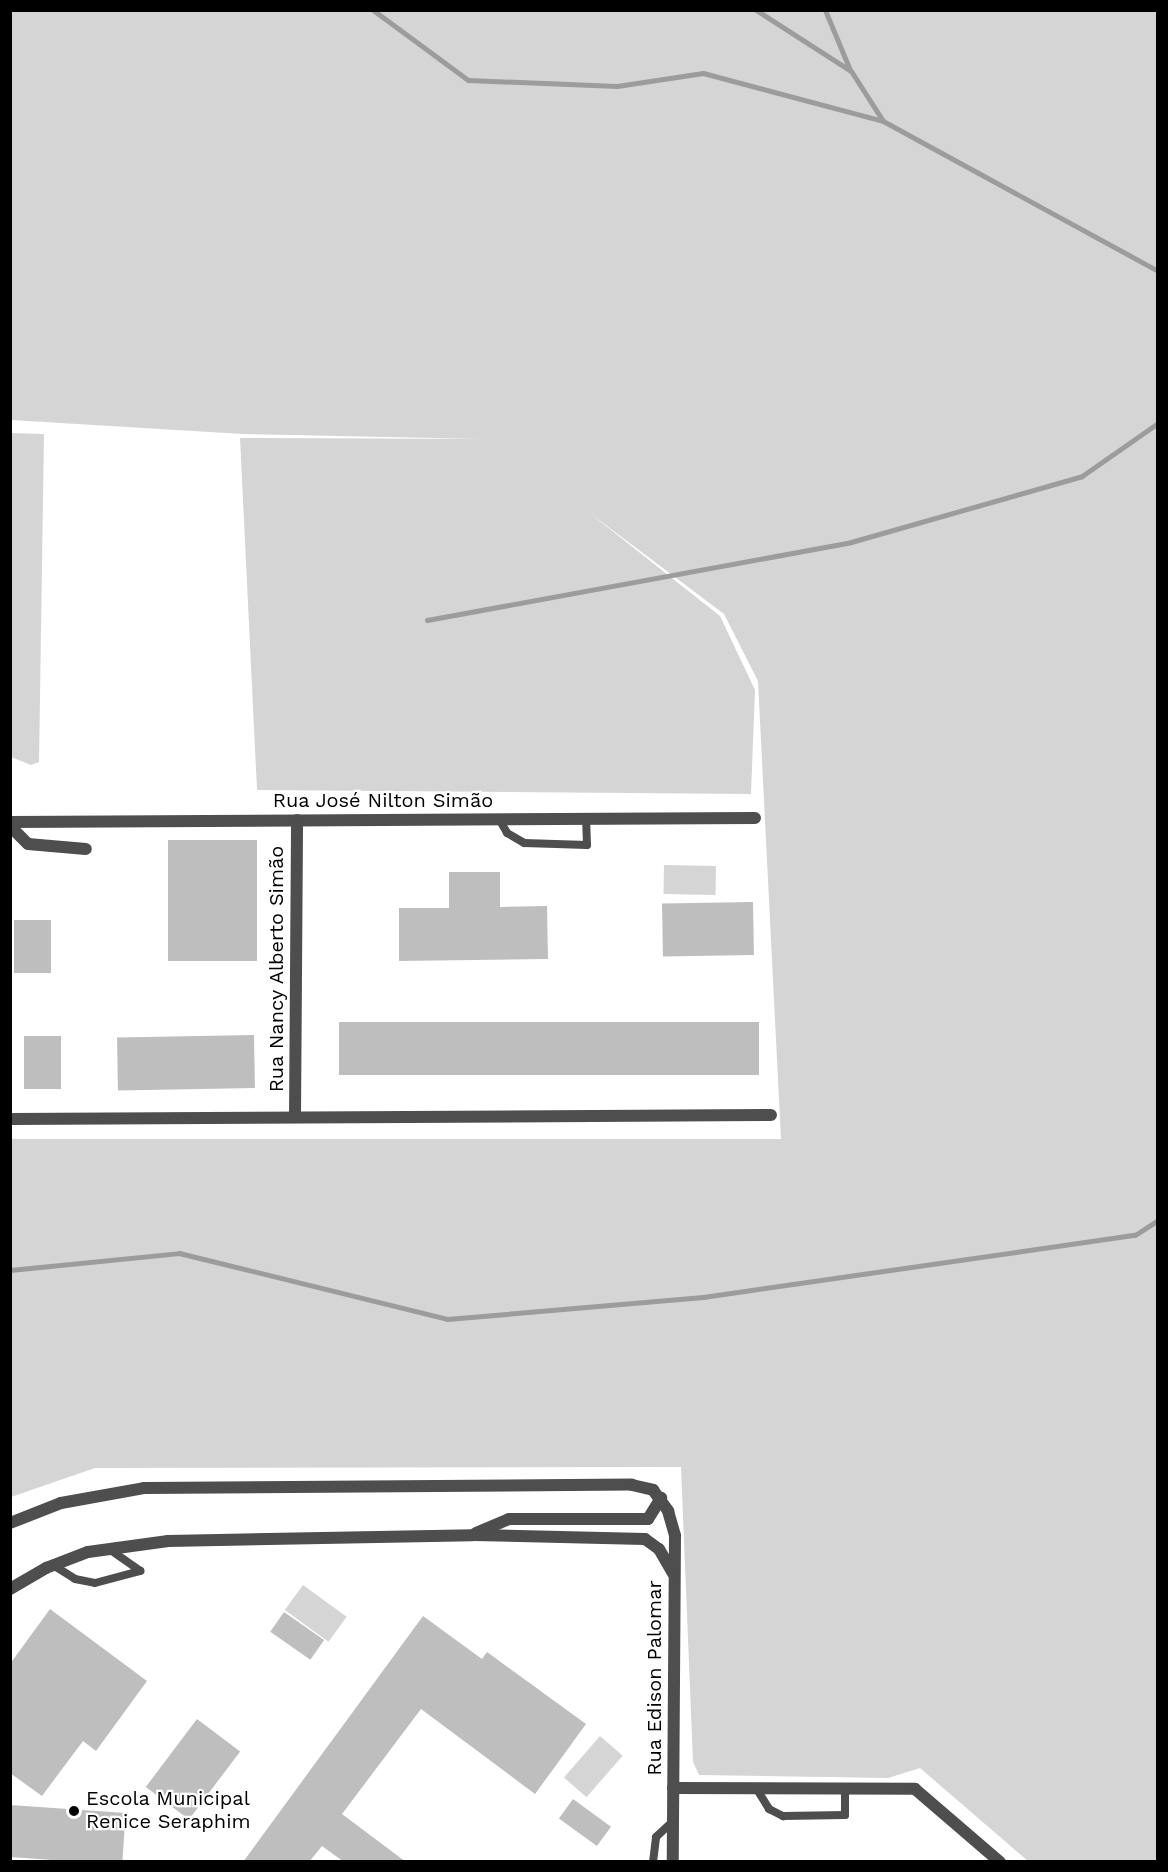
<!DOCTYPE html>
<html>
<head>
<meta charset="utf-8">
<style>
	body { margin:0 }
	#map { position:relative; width:1168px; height:1872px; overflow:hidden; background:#fff; font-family:"Work Sans",sans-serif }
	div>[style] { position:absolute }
	.green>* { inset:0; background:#d5d5d5; transform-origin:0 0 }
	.stream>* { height:5px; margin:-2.5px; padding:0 2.5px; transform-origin:2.5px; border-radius:2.5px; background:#9c9c9c }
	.building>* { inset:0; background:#bebebe; transform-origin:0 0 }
	.lane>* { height:8px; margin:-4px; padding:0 4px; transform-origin:4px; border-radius:4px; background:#4e4e4e }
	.street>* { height:12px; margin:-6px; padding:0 6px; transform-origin:6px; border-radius:6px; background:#4e4e4e }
	.dots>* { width:16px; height:16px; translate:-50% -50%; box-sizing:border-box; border:3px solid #fff; border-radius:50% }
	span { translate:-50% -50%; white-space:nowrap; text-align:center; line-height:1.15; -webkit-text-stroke:4.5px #fff; paint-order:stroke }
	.street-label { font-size:20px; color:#000 }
	.poi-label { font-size:20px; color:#000 }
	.left { translate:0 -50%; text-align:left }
	.frame { position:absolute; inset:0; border:12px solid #000; pointer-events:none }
</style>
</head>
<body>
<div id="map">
	<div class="green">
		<div style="clip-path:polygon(11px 10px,1157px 11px,1157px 1861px,1028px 1861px,920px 1768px,888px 1778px,699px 1775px,693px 1762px,681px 1467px,95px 1468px,11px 1497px,11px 1139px,781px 1139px,758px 681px,724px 614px,587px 511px,720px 616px,755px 690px,751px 794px,257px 790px,240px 438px,482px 439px,243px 434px,11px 420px)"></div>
		<div style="clip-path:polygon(11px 433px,44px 434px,39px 762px,31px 765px,11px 757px)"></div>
		<div style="left:664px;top:865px;width:52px;height:29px;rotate:1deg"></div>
		<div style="left:303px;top:1585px;width:54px;height:31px;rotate:36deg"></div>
		<div style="left:600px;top:1736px;width:30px;height:55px;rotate:41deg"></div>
	</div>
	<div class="stream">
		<div style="left:373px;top:10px;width:118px;rotate:36.4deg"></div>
		<div style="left:468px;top:80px;width:149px;rotate:2.3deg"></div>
		<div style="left:617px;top:86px;width:87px;rotate:-8.6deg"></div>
		<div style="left:703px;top:73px;width:186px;rotate:14.9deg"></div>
		<div style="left:883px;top:121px;width:313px;rotate:28.6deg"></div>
		<div style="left:756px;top:10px;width:113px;rotate:32.7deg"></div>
		<div style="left:851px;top:71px;width:59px;rotate:57.4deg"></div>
		<div style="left:825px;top:10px;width:65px;rotate:67.4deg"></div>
		<div style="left:427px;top:620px;width:431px;rotate:-10.4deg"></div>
		<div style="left:851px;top:542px;width:240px;rotate:-15.9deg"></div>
		<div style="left:1082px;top:476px;width:93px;rotate:-34.9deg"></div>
		<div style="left:10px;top:1270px;width:170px;rotate:-5.7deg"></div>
		<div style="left:179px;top:1253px;width:276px;rotate:13.8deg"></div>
		<div style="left:447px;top:1319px;width:257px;rotate:-4.9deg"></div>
		<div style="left:703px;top:1297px;width:436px;rotate:-8.2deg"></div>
		<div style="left:1135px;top:1235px;width:27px;rotate:-33deg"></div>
	</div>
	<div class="building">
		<div style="left:257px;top:840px;width:121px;height:89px;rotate:90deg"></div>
		<div style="clip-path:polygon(449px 872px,500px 872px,500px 907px,547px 906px,548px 959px,399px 961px,399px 908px,449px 908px)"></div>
		<div style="left:753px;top:902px;width:53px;height:91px;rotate:89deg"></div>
		<div style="left:14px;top:920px;width:37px;height:53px"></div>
		<div style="left:759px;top:1022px;width:53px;height:420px;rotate:90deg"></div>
		<div style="left:254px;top:1035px;width:53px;height:137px;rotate:89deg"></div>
		<div style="left:24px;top:1036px;width:37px;height:53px"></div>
		<div style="clip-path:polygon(50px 1609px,147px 1681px,96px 1751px,83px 1741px,42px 1796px,10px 1773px,10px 1664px)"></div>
		<div style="left:284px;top:1612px;width:49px;height:24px;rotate:35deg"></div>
		<div style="clip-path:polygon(423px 1616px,482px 1659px,487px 1652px,586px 1724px,557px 1764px,535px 1794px,421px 1709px,342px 1814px,406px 1862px,344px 1862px,322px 1846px,309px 1862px,243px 1862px)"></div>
		<div style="left:197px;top:1719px;width:54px;height:85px;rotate:37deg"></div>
		<div style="left:573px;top:1799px;width:47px;height:24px;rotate:36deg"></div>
		<div style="left:10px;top:1805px;width:116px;height:52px;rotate:4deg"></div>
	</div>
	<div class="lane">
		<div style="left:499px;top:819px;width:16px;rotate:60deg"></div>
		<div style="left:507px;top:833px;width:20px;rotate:30deg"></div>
		<div style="left:524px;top:843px;width:63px;rotate:1.8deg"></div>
		<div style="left:587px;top:845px;width:26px;rotate:-92deg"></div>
		<div style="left:109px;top:1549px;width:38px;rotate:35deg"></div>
		<div style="left:53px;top:1565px;width:26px;rotate:32deg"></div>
		<div style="left:75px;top:1579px;width:20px;rotate:11deg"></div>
		<div style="left:95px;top:1583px;width:47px;rotate:-14.9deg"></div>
		<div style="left:756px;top:1788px;width:25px;rotate:58deg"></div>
		<div style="left:769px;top:1809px;width:16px;rotate:27deg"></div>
		<div style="left:783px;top:1816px;width:62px;rotate:-0.9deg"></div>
		<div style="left:845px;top:1815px;width:27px;rotate:-90deg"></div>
		<div style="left:653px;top:1862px;width:25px;rotate:-83deg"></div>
		<div style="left:656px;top:1837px;width:23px;rotate:-43deg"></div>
	</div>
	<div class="street">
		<div style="left:10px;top:822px;width:745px;rotate:-0.31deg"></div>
		<div style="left:10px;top:826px;width:25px;rotate:45deg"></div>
		<div style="left:28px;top:844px;width:58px;rotate:4.9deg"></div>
		<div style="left:295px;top:1117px;width:297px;rotate:-89.6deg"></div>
		<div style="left:10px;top:1119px;width:761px;rotate:-0.3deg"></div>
		<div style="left:10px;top:1523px;width:55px;rotate:-21.4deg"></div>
		<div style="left:61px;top:1503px;width:84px;rotate:-10.2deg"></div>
		<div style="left:144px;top:1488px;width:488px;rotate:-0.4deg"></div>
		<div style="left:632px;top:1485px;width:22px;rotate:13deg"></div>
		<div style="left:653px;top:1490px;width:26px;rotate:54deg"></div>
		<div style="left:668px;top:1511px;width:26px;rotate:74deg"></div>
		<div style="left:675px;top:1536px;width:326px;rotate:90.4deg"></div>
		<div style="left:476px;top:1533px;width:36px;rotate:-23deg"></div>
		<div style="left:509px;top:1519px;width:139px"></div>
		<div style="left:648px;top:1519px;width:25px;rotate:-58deg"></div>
		<div style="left:10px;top:1589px;width:42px;rotate:-30.3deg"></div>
		<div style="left:46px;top:1568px;width:45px;rotate:-20.9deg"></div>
		<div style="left:88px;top:1552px;width:81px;rotate:-7.8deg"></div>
		<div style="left:168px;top:1541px;width:305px;rotate:-1.1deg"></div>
		<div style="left:473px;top:1535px;width:172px;rotate:1.3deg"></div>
		<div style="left:645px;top:1539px;width:17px;rotate:36deg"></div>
		<div style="left:659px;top:1549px;width:28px;rotate:60deg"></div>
		<div style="left:673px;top:1788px;width:242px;rotate:0.2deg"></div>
		<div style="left:915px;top:1789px;width:112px;rotate:40.7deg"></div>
	</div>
	<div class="dots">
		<div style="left:74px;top:1811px;background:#000"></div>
	</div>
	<div class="street-label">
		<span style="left:383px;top:800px">Rua José Nilton Simão</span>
		<span style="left:276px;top:969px;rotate:-90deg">Rua Nancy Alberto Simão</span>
		<span style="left:654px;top:1678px;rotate:-90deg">Rua Edison Palomar</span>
	</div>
	<div class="poi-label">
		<span class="left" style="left:86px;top:1810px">Escola Municipal<br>Renice Seraphim</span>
	</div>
	<div class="frame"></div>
</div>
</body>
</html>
